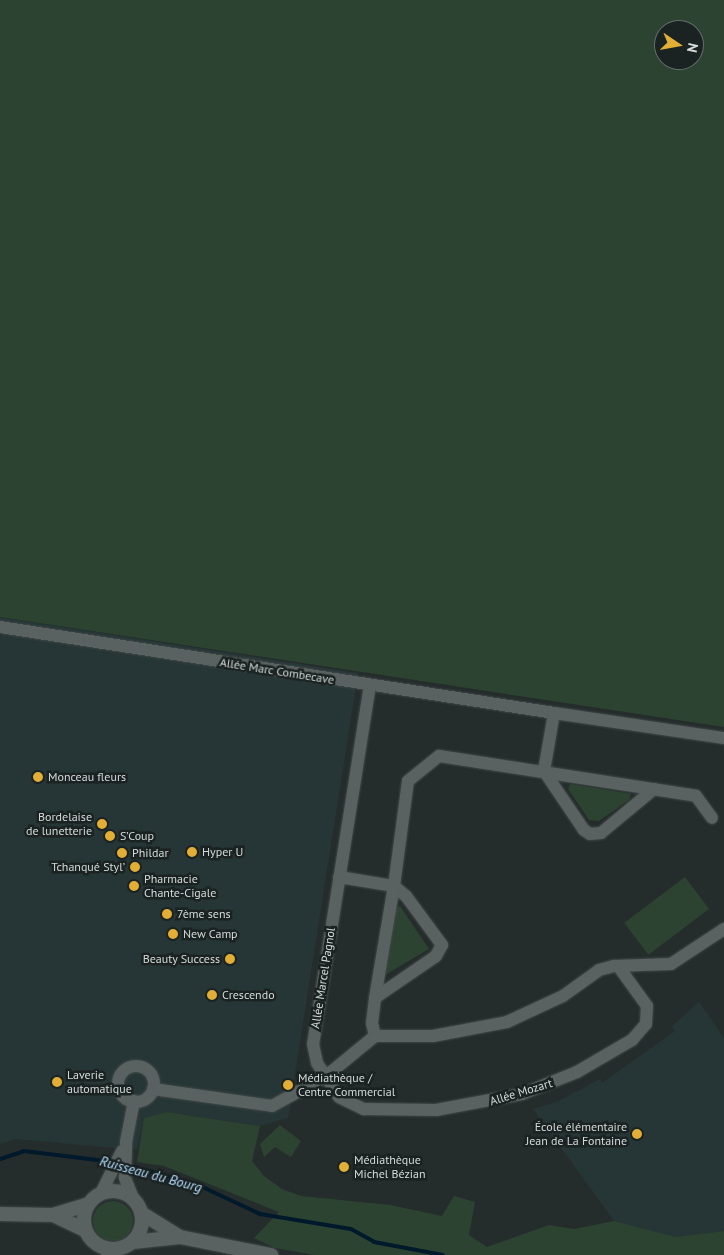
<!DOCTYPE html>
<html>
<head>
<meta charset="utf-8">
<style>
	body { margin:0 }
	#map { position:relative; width:724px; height:1255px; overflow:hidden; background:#252c2c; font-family:"PT Sans",sans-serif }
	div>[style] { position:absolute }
	.built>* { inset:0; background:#263636 }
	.green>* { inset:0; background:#2d4332; transform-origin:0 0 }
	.round { border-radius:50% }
	.stream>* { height:4px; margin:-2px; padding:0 2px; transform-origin:2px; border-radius:2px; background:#001a2b }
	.roads { filter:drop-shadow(0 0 1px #414848) drop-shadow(0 0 1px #414848) }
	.minor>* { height:12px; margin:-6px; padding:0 6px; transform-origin:6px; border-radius:6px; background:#596161 }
	.minor>.ring { margin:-6px; padding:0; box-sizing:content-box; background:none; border:12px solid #596161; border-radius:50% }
	.tertiary>* { height:14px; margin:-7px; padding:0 7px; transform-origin:7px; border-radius:7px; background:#596161 }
	.tertiary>.ring { margin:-7px; padding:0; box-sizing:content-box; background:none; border:14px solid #596161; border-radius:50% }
	.dots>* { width:14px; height:14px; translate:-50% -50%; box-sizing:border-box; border:2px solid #1b2222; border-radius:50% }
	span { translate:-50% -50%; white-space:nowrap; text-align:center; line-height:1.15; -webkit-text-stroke:5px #1b2222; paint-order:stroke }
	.street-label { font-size:12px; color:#d5dada }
	.poi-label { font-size:12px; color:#d5dada }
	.left { translate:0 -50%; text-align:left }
	.right { translate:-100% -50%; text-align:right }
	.water-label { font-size:14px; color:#b5dfff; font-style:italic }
	.north { position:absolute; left:654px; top:20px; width:50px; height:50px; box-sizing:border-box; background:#1b2222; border:1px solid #656c6c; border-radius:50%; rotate:102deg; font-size:14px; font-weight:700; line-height:20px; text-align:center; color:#d5dada }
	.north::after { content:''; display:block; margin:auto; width:18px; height:22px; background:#e3ae35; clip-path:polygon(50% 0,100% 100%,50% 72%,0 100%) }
</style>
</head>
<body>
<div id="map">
	<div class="built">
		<div style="clip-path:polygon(0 617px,358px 673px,288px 1118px,260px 1126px,166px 1112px,144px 1118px,137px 1150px,16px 1139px,0 1144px)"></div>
		<div style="clip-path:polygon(699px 1002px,724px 1038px,724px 1231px,630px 1243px,533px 1109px,557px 1102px,600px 1079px,602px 1083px,675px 1031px,672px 1026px)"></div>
	</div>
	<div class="green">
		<div style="clip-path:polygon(evenodd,0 0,724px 0,724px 727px,0 617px,0 0,664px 30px,694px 30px,694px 60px,664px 60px,664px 30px)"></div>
		<div style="clip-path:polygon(570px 784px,631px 794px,629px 800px,599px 821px,589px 820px,568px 789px)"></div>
		<div style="left:685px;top:877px;width:40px;height:76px;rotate:53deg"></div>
		<div style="clip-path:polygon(400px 906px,429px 949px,385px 975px,395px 908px)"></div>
		<div style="clip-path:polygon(166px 1112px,260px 1126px,252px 1161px,264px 1176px,282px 1189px,301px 1196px,390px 1205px,442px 1216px,454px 1196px,475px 1202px,469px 1235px,487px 1247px,549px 1225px,574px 1229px,614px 1221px,675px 1237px,724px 1231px,724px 1255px,314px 1255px,275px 1248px,254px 1238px,279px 1212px,164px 1166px,137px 1162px,144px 1118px)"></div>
		<div style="clip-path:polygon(280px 1125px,301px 1141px,291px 1157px,275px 1147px,264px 1157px,260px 1144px)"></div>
		<div class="round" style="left:93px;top:1201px;width:40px;height:40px"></div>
	</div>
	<div class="stream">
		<div style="left:0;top:1159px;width:25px;rotate:-18deg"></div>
		<div style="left:24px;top:1151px;width:90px;rotate:7deg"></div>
		<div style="left:127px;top:1165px;width:72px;rotate:15.4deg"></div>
		<div style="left:196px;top:1184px;width:71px;rotate:25.1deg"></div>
		<div style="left:260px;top:1214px;width:92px;rotate:9.4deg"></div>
		<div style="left:351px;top:1229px;width:26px;rotate:29deg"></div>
		<div style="left:374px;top:1242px;width:70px;rotate:10.7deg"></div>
	</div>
	<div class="roads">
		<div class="minor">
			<div style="left:0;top:627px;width:561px;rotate:8.82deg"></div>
			<div style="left:554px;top:713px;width:59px;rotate:99.8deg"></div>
			<div style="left:544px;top:771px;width:71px;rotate:55.9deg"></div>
			<div style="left:584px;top:830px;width:7px;rotate:34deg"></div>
			<div style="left:590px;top:834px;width:11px;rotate:-5deg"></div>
			<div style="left:601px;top:833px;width:69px;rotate:-39.7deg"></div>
			<div style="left:370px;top:685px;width:363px;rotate:99deg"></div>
			<div style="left:313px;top:1044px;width:19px;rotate:78deg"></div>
			<div style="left:317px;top:1063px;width:40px;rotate:57.1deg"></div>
			<div style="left:339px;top:1097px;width:28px;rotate:26deg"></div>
			<div style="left:364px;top:1109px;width:72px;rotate:0.8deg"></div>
			<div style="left:436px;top:1110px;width:87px;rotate:-10.5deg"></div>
			<div style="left:522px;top:1094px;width:59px;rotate:-21.8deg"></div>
			<div style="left:577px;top:1072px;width:64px;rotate:-30.2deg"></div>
			<div style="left:632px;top:1040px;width:21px;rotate:-49deg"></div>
			<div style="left:646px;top:1024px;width:18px;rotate:-87deg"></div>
			<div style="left:647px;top:1006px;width:49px;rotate:-125.9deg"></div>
			<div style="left:554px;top:713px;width:172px;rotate:8.4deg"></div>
			<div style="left:339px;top:877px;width:56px;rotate:9.3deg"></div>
			<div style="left:394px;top:886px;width:16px;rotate:40deg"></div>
			<div style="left:406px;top:896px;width:61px;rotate:53.7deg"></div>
			<div style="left:442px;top:945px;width:13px;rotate:119deg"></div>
			<div style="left:436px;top:956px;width:74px;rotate:145.5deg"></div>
			<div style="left:375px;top:998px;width:114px;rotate:-80.4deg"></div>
			<div style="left:394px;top:886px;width:106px;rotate:-82.4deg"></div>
			<div style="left:408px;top:781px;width:40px;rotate:-39deg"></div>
			<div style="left:439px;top:756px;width:260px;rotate:8.8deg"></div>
			<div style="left:696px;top:796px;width:27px;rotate:54deg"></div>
			<div style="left:375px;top:1036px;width:13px;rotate:-103deg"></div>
			<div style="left:372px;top:1023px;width:25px;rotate:-83deg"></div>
			<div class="ring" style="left:118px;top:1066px;width:24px;height:24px"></div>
			<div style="left:153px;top:1089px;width:120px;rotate:8.1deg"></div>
			<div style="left:272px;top:1106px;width:60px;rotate:-28.7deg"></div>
			<div style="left:325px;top:1077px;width:65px;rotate:-39.4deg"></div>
			<div style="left:375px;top:1036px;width:58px"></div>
			<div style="left:433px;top:1036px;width:75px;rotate:-10.7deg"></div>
			<div style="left:507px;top:1022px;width:62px;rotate:-24.9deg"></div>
			<div style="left:563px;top:996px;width:44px;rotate:-35.8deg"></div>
			<div style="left:599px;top:970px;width:16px;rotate:-15deg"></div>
			<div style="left:614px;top:966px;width:57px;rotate:-2deg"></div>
			<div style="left:671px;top:964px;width:64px;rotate:-33.4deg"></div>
			<div style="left:101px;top:1193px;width:47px;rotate:-63.4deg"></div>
			<div style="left:133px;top:1198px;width:22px;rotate:-112deg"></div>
			<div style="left:125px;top:1178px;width:36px;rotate:-88deg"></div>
			<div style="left:126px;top:1142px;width:42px;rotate:-79deg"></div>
			<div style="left:107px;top:1255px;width:5px;rotate:-79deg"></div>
		</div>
		<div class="tertiary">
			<div class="ring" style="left:84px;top:1191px;width:44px;height:44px"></div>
			<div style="left:141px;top:1213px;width:46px;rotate:31.6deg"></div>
			<div style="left:0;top:1214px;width:53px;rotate:1.1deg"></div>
			<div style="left:53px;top:1215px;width:37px;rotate:-17deg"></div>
			<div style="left:53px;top:1215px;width:35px;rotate:25deg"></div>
			<div style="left:133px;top:1242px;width:47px;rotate:-6.1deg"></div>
			<div style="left:180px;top:1237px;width:93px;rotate:11.2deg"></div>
		</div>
	</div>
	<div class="dots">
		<div style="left:38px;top:777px;background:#e3ae35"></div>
		<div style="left:102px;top:824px;background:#e3ae35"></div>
		<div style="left:110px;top:836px;background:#e3ae35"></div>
		<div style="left:192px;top:852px;background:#e3ae35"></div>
		<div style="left:122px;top:853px;background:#e3ae35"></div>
		<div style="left:135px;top:867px;background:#e3ae35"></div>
		<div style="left:134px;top:886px;background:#e3ae35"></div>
		<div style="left:167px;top:914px;background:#e3ae35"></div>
		<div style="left:173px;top:934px;background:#e3ae35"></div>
		<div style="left:230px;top:959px;background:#e3ae35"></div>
		<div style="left:212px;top:995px;background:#e3ae35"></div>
		<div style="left:57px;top:1082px;background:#e3ae35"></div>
		<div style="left:288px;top:1085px;background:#e3ae35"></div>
		<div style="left:637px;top:1134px;background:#e3ae35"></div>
		<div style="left:344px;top:1167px;background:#e3ae35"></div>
	</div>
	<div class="street-label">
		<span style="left:277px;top:671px;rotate:9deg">Allée Marc Combecave</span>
		<span style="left:323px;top:978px;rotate:-81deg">Allée Marcel Pagnol</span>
		<span style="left:521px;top:1092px;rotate:-17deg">Allée Mozart</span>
	</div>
	<div class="poi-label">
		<span class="left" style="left:48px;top:777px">Monceau fleurs</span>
		<span class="right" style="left:92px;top:824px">Bordelaise<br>de lunetterie</span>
		<span class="left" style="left:120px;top:836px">S’Coup</span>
		<span class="left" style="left:202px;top:852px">Hyper U</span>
		<span class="left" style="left:132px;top:853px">Phildar</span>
		<span class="right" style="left:125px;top:867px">Tchanqué Styl’</span>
		<span class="left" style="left:144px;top:886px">Pharmacie<br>Chante-Cigale</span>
		<span class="left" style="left:177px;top:914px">7ème sens</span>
		<span class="left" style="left:183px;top:934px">New Camp</span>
		<span class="right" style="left:220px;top:959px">Beauty Success</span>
		<span class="left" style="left:222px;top:995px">Crescendo</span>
		<span class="left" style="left:67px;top:1082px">Laverie<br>automatique</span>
		<span class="left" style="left:298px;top:1085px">Médiathèque /<br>Centre Commercial</span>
		<span class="right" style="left:627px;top:1134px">École élémentaire<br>Jean de La Fontaine</span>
		<span class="left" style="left:354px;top:1167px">Médiathèque<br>Michel Bézian</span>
	</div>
	<div class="water-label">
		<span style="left:151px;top:1174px;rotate:15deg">Ruisseau du Bourg</span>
	</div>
	<div class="north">N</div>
</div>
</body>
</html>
